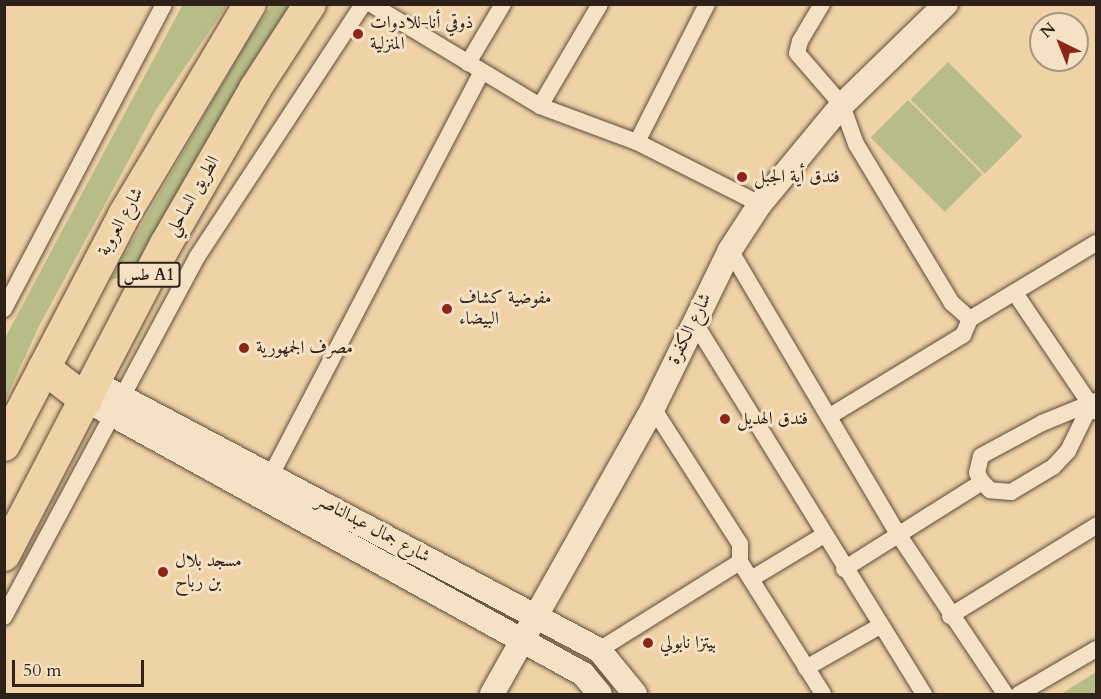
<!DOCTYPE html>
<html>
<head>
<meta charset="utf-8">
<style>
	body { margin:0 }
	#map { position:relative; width:1101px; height:699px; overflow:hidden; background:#efd2a6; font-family:Cardo,Amiri,serif }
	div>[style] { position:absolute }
	.green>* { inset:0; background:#b8bc87; transform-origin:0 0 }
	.roads { filter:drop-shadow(0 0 2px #5e4d3d) drop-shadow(0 0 2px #5e4d3d) }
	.street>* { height:16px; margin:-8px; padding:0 8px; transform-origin:8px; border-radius:8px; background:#f5e2c5 }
	.secondary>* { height:24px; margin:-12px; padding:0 12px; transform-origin:12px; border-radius:12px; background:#f5e2c5 }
	.highway>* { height:32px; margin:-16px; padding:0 16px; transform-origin:16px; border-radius:16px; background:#efd2a6 }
	.dots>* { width:16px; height:16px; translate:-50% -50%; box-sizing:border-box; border:3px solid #f5e2c5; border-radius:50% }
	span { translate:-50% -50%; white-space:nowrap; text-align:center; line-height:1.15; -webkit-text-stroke:6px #f5e2c5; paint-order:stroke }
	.shield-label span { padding:2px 4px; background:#f5e2c5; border:2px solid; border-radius:4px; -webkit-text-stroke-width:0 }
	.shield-label { font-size:16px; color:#2e211a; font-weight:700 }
	.poi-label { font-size:18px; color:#2e211a }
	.left { translate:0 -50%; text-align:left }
	.street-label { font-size:18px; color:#2e211a }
	.frame { position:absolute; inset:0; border:6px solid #2e211a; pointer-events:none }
	.north { position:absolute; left:1029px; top:12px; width:60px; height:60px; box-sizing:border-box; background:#f5e2c5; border:2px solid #a59581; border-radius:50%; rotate:317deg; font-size:16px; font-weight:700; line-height:24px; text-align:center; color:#2e211a }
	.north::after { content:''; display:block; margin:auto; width:21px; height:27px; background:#8f2418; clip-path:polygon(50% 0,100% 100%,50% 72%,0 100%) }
	.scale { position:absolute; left:12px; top:660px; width:132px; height:27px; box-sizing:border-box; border:3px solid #2e211a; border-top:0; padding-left:8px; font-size:18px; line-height:21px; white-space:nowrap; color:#2e211a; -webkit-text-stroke:4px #f5e2c5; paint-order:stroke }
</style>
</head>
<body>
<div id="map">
	<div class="green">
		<div style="clip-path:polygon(183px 4px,227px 5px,156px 110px,39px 326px,5px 401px,5px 338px)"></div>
		<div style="clip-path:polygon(272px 5px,297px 5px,135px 273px,110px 280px,248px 39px)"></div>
		<div style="left:948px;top:62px;width:105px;height:53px;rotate:45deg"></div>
		<div style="left:908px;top:100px;width:105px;height:53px;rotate:45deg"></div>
		<div style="clip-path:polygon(1096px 672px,1096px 694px,1061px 694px)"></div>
	</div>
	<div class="roads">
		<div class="street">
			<div style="left:371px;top:4px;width:197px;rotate:31.1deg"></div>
			<div style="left:540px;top:106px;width:103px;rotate:20.4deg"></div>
			<div style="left:637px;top:142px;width:138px;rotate:26.8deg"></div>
			<div style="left:822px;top:4px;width:43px;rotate:120.7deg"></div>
			<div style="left:800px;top:41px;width:12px;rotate:104deg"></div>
			<div style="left:797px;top:53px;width:69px;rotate:49.1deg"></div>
			<div style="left:842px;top:105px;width:41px;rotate:70.3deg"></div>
			<div style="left:856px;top:144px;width:186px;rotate:58.9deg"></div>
			<div style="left:952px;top:303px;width:24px;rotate:42deg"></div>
			<div style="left:468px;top:63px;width:69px;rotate:-59.3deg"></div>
			<div style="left:540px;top:106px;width:118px;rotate:-59.5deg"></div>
			<div style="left:637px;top:142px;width:155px;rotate:-63.1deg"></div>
			<div style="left:730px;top:250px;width:334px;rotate:59.4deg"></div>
			<div style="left:900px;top:537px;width:189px;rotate:56.2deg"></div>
			<div style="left:1015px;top:293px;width:143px;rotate:55.9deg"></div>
			<div style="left:4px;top:309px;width:344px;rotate:-62.3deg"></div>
			<div style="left:693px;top:320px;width:440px;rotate:58.3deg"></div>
			<div style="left:1091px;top:404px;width:52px;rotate:116.1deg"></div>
			<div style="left:1068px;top:451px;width:22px;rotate:133deg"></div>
			<div style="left:1053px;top:467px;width:49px;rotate:149.2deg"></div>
			<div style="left:1011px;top:492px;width:21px;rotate:-175deg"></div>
			<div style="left:990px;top:490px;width:11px;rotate:-135deg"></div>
			<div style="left:982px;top:482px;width:10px;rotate:-119deg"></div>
			<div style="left:977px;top:473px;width:17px;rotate:-77deg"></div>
			<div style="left:981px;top:456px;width:69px;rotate:-28.4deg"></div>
			<div style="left:1042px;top:423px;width:58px;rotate:-22.2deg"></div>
			<div style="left:653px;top:408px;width:161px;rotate:57.4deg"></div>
			<div style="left:740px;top:544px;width:18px;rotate:90deg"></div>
			<div style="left:740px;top:562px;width:156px;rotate:57.8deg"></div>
			<div style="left:830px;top:416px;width:156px;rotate:-31.3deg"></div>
			<div style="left:963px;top:335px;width:17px;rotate:-66deg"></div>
			<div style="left:970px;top:319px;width:147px;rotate:-31.1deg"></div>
			<div style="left:271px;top:475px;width:454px;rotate:-62.4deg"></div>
			<div style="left:844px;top:569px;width:163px;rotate:-32.2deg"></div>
			<div style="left:751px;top:579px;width:85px;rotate:-31.1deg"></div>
			<div style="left:950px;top:616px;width:172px;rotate:-31.7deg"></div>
			<div style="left:4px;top:617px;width:408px;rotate:-61.8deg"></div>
			<div style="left:197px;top:257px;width:303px;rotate:-56.7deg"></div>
			<div style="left:599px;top:650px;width:166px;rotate:-32deg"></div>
			<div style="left:806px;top:668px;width:85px;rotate:-29.6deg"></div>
			<div style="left:1019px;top:694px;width:89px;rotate:-30.3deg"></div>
		</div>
		<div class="secondary">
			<div style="left:95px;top:383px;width:570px;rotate:27.91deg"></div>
			<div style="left:599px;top:650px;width:57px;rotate:50.7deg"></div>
			<div style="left:86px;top:400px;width:568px;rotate:28.87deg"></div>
			<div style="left:583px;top:674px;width:26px;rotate:50deg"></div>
			<div style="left:492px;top:694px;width:328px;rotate:-60.6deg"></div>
			<div style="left:653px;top:408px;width:176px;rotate:-64deg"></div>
			<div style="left:730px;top:250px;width:55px;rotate:-56.9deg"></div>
			<div style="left:760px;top:204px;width:129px;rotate:-50.4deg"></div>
			<div style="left:842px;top:105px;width:145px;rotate:-44.2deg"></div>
		</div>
		<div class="highway">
			<div style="left:44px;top:368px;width:53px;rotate:37.3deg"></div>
			<div style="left:4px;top:445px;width:259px;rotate:-62.4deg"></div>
			<div style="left:124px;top:215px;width:246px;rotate:-59.2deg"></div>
			<div style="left:4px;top:555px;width:351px;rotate:-62.5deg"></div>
			<div style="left:166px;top:244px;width:179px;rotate:-60.1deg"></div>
			<div style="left:255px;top:89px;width:101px;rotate:-57.1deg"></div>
		</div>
	</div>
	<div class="dots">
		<div style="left:358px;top:34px;background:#8f2418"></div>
		<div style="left:742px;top:177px;background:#8f2418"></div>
		<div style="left:447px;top:309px;background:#8f2418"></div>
		<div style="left:244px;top:348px;background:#8f2418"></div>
		<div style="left:725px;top:419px;background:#8f2418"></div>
		<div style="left:163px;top:572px;background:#8f2418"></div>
		<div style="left:648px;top:643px;background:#8f2418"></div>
	</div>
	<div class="shield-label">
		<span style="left:149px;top:275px">طس A1</span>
	</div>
	<div class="poi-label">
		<span class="left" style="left:370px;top:34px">ذوقي أنا-للادوات<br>المنزلية</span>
		<span class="left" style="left:754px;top:177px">فندق أية الجبل</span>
		<span class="left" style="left:459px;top:309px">مفوضية كشاف<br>البيضاء</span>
		<span class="left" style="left:256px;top:348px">مصرف الجمهورية</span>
		<span class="left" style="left:737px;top:419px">فندق الهديل</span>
		<span class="left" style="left:175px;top:572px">مسجد بلال<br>بن رباح</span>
		<span class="left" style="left:660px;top:643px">بيتزا نابولي</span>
	</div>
	<div class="street-label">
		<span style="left:193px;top:196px;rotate:-60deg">الطريق الساحلي</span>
		<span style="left:121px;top:222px;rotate:-61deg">شارع العروبة</span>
		<span style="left:690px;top:329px;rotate:-64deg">شارع الكفرة</span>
		<span style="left:373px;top:529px;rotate:28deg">شارع جمال عبدالناصر</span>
	</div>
	<div class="frame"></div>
	<div class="north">N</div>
	<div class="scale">50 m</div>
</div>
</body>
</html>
